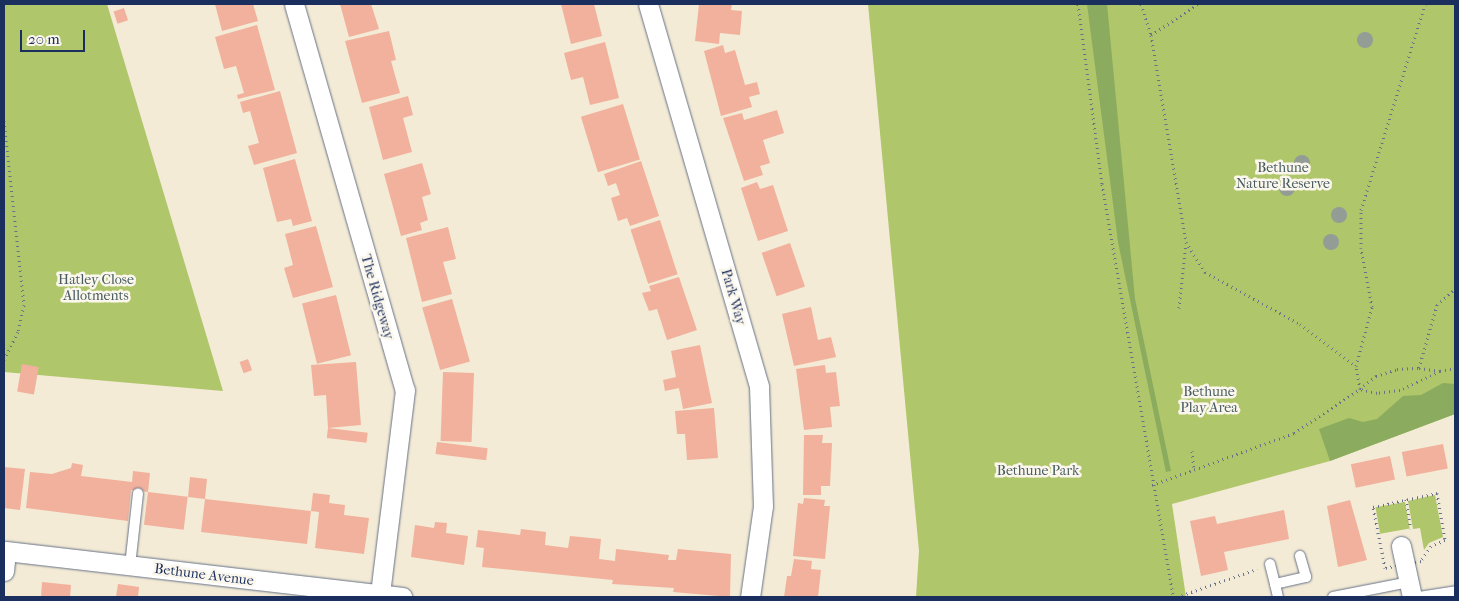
<!DOCTYPE html>
<html>
<head>
<meta charset="utf-8">
<style>
	body { margin:0 }
	#map { position:relative; width:1459px; height:601px; overflow:hidden; background:#f3ebd5; font-family:"IM FELL French Canon",serif }
	div>[style] { position:absolute }
	.green>* { inset:0; background:#afc66a; transform-origin:0 0 }
	.forest>* { inset:0; background:#8bab5e }
	.building>* { inset:0; background:#f1b19d; transform-origin:0 0 }
	.path>* { height:3px; margin-top:-1.5px; transform-origin:0; background:repeating-linear-gradient(90deg,#677188 0 1px,transparent 0 5px) }
	.roads { filter:drop-shadow(0 0 1px #677188) drop-shadow(0 0 1px #677188) }
	.lane>* { height:10px; margin:-5px; padding:0 5px; transform-origin:5px; border-radius:5px; background:#fff }
	.street>* { height:19px; margin:-9.5px; padding:0 9.5px; transform-origin:9.5px; border-radius:9.5px; background:#fff }
	.trees>* { width:16px; height:16px; margin:-8px; border-radius:50%; background:#949c96 }
	span { translate:-50% -50%; white-space:nowrap; text-align:center; line-height:1.15; -webkit-text-stroke:5px #fbf7ec; paint-order:stroke }
	.park-label { font-size:14px; color:#475c62 }
	.street-label { font-size:14px; color:#1b2f5e }
	.frame { position:absolute; inset:0; border:5px solid #1b2f5e; pointer-events:none }
	.scale { position:absolute; left:20px; top:30px; width:65px; height:22px; box-sizing:border-box; border:2px solid #1b2f5e; border-top:0; padding-left:6px; font-size:15px; line-height:18px; white-space:nowrap; color:#1b2f5e; -webkit-text-stroke:4px #fbf7ec; paint-order:stroke }
</style>
</head>
<body>
<div id="map">
	<div class="green">
		<div style="clip-path:polygon(4px 4px,107px 4px,223px 391px,4px 372px)"></div>
		<div style="clip-path:polygon(868px 4px,1455px 4px,1455px 414px,1330px 461px,1172px 504px,1186px 597px,916px 597px,919px 551px)"></div>
		<div style="clip-path:polygon(1435px 495px,1443px 537px,1429px 543px,1424px 550px,1420px 528px,1413px 529px,1408px 501px)"></div>
		<div style="left:1405px;top:502px;width:27px;height:30px;rotate:80deg"></div>
	</div>
	<div class="forest">
		<div style="clip-path:polygon(1087px 4px,1107px 4px,1135px 299px,1171px 471px,1166px 472px,1118px 242px)"></div>
		<div style="clip-path:polygon(1443px 383px,1455px 384px,1455px 414px,1330px 461px,1319px 429px,1349px 418px,1363px 422px,1377px 419px,1403px 396px,1421px 395px)"></div>
	</div>
	<div class="building">
		<div style="clip-path:polygon(215px 4px,253px 4px,258px 21px,222px 31px)"></div>
		<div style="clip-path:polygon(340px 4px,371px 4px,379px 29px,349px 37px)"></div>
		<div style="clip-path:polygon(561px 4px,594px 4px,602px 36px,571px 44px)"></div>
		<div style="clip-path:polygon(699px 4px,732px 4px,731px 10px,742px 11px,740px 35px,720px 33px,719px 44px,695px 41px)"></div>
		<div style="left:124px;top:8px;width:13px;height:11px;rotate:72deg"></div>
		<div style="clip-path:polygon(257px 25px,275px 90px,238px 99px,237px 95px,244px 93px,236px 66px,224px 69px,215px 37px)"></div>
		<div style="clip-path:polygon(389px 31px,396px 60px,391px 61px,400px 93px,362px 103px,345px 41px)"></div>
		<div style="clip-path:polygon(605px 42px,619px 98px,590px 105px,583px 77px,571px 80px,564px 53px)"></div>
		<div style="clip-path:polygon(723px 45px,725px 53px,735px 50px,745px 85px,757px 82px,760px 94px,749px 97px,752px 107px,721px 116px,704px 51px)"></div>
		<div style="clip-path:polygon(280px 91px,297px 153px,254px 165px,248px 146px,259px 143px,250px 111px,243px 113px,240px 102px)"></div>
		<div style="clip-path:polygon(408px 96px,413px 115px,403px 118px,412px 152px,383px 160px,369px 107px)"></div>
		<div style="left:623px;top:104px;width:58px;height:44px;rotate:73deg"></div>
		<div style="clip-path:polygon(777px 110px,784px 133px,763px 140px,770px 163px,760px 166px,763px 175px,744px 181px,723px 118px,742px 113px,744px 120px)"></div>
		<div style="clip-path:polygon(295px 159px,312px 221px,293px 226px,291px 219px,277px 222px,263px 168px)"></div>
		<div style="clip-path:polygon(641px 161px,659px 216px,630px 226px,627px 218px,618px 221px,611px 198px,620px 195px,616px 183px,608px 186px,604px 174px)"></div>
		<div style="clip-path:polygon(422px 163px,431px 194px,422px 197px,428px 220px,420px 223px,422px 230px,401px 236px,384px 174px)"></div>
		<div style="clip-path:polygon(757px 182px,760px 189px,773px 185px,788px 231px,758px 241px,741px 188px)"></div>
		<div style="left:660px;top:220px;width:57px;height:31px;rotate:72deg"></div>
		<div style="clip-path:polygon(316px 226px,333px 287px,293px 298px,284px 268px,293px 265px,285px 234px)"></div>
		<div style="clip-path:polygon(448px 227px,456px 259px,443px 262px,452px 294px,422px 302px,406px 238px)"></div>
		<div style="left:790px;top:243px;width:46px;height:30px;rotate:71deg"></div>
		<div style="clip-path:polygon(679px 277px,697px 330px,667px 340px,657px 309px,649px 311px,642px 293px,651px 291px,649px 286px)"></div>
		<div style="left:336px;top:295px;width:62px;height:35px;rotate:76deg"></div>
		<div style="left:452px;top:299px;width:65px;height:31px;rotate:74deg"></div>
		<div style="clip-path:polygon(811px 307px,818px 340px,831px 337px,836px 357px,794px 366px,782px 314px)"></div>
		<div style="clip-path:polygon(700px 345px,712px 403px,683px 409px,679px 388px,665px 391px,663px 380px,676px 377px,671px 351px)"></div>
		<div style="left:248px;top:359px;width:12px;height:9px;rotate:70deg"></div>
		<div style="clip-path:polygon(356px 362px,361px 425px,328px 428px,326px 395px,314px 396px,311px 365px)"></div>
		<div style="left:22px;top:364px;width:17px;height:28px;rotate:10deg"></div>
		<div style="clip-path:polygon(825px 365px,826px 373px,836px 372px,840px 406px,830px 407px,832px 427px,804px 430px,796px 369px)"></div>
		<div style="left:443px;top:372px;width:31px;height:69px;rotate:2deg"></div>
		<div style="clip-path:polygon(714px 408px,718px 458px,687px 460px,685px 434px,677px 434px,675px 411px)"></div>
		<div style="left:328px;top:428px;width:40px;height:10px;rotate:7deg"></div>
		<div style="clip-path:polygon(804px 435px,823px 435px,822px 443px,832px 443px,830px 486px,821px 486px,821px 495px,803px 495px)"></div>
		<div style="left:437px;top:442px;width:51px;height:12px;rotate:7deg"></div>
		<div style="left:1443px;top:444px;width:25px;height:42px;rotate:79deg"></div>
		<div style="left:1390px;top:456px;width:24px;height:40px;rotate:78deg"></div>
		<div style="clip-path:polygon(72px 463px,83px 465px,81px 476px,132px 482px,133px 471px,150px 473px,148px 492px,131px 490px,128px 521px,26px 508px,30px 472px,52px 474px,71px 468px)"></div>
		<div style="clip-path:polygon(4px 467px,25px 469px,20px 510px,4px 508px)"></div>
		<div style="clip-path:polygon(190px 477px,207px 479px,205px 499px,311px 511px,313px 493px,330px 495px,329px 503px,345px 505px,344px 515px,369px 518px,364px 554px,315px 548px,319px 512px,311px 511px,307px 544px,201px 532px,205px 499px,188px 497px)"></div>
		<div style="left:148px;top:492px;width:40px;height:33px;rotate:7deg"></div>
		<div style="clip-path:polygon(804px 498px,825px 500px,824px 506px,830px 506px,825px 559px,793px 556px,798px 503px,803px 504px)"></div>
		<div style="clip-path:polygon(1350px 500px,1367px 560px,1338px 567px,1327px 506px)"></div>
		<div style="clip-path:polygon(1284px 510px,1289px 539px,1224px 552px,1228px 570px,1201px 576px,1190px 521px,1215px 516px,1217px 524px)"></div>
		<div style="clip-path:polygon(435px 522px,447px 523px,446px 533px,468px 536px,464px 565px,411px 557px,415px 525px,434px 528px)"></div>
		<div style="clip-path:polygon(521px 529px,546px 532px,545px 545px,568px 548px,570px 536px,601px 539px,599px 559px,615px 561px,616px 549px,669px 555px,668px 560px,676px 560px,678px 549px,731px 554px,730px 597px,673px 592px,674px 588px,612px 584px,613px 580px,482px 567px,484px 548px,476px 547px,478px 530px,520px 535px)"></div>
		<div style="clip-path:polygon(794px 559px,812px 561px,811px 569px,821px 570px,818px 597px,784px 597px,787px 576px,791px 576px)"></div>
		<div style="clip-path:polygon(42px 582px,71px 585px,70px 597px,41px 597px)"></div>
		<div style="clip-path:polygon(118px 584px,139px 587px,138px 597px,116px 597px)"></div>
	</div>
	<div class="path">
		<div style="left:1078px;top:4px;width:182px;rotate:82.4deg"></div>
		<div style="left:1102px;top:184px;width:419px;rotate:80.2deg"></div>
		<div style="left:1141px;top:4px;width:33px;rotate:72deg"></div>
		<div style="left:1151px;top:35px;width:210px;rotate:80.4deg"></div>
		<div style="left:1186px;top:242px;width:36px;rotate:58deg"></div>
		<div style="left:1205px;top:272px;width:108px;rotate:28.7deg"></div>
		<div style="left:1300px;top:324px;width:70px;rotate:36.9deg"></div>
		<div style="left:1151px;top:35px;width:56px;rotate:-33.4deg"></div>
		<div style="left:4px;top:121px;width:185px;rotate:83.8deg"></div>
		<div style="left:24px;top:305px;width:28px;rotate:103deg"></div>
		<div style="left:18px;top:332px;width:31px;rotate:117deg"></div>
		<div style="left:1179px;top:308px;width:65px;rotate:-83.9deg"></div>
		<div style="left:1419px;top:368px;width:21px;rotate:8deg"></div>
		<div style="left:1440px;top:371px;width:44px;rotate:154.6deg"></div>
		<div style="left:1400px;top:390px;width:23px;rotate:173deg"></div>
		<div style="left:1377px;top:393px;width:17px;rotate:-167deg"></div>
		<div style="left:1360px;top:389px;width:21px;rotate:-39deg"></div>
		<div style="left:1376px;top:376px;width:22px;rotate:-18deg"></div>
		<div style="left:1397px;top:369px;width:22px;rotate:-3deg"></div>
		<div style="left:1419px;top:368px;width:66px;rotate:-74.1deg"></div>
		<div style="left:1437px;top:305px;width:24px;rotate:-42deg"></div>
		<div style="left:1440px;top:371px;width:15px;rotate:-11deg"></div>
		<div style="left:1192px;top:451px;width:19px;rotate:84deg"></div>
		<div style="left:1152px;top:485px;width:151px;rotate:-20.1deg"></div>
		<div style="left:1294px;top:433px;width:79px;rotate:-33.7deg"></div>
		<div style="left:1360px;top:389px;width:23px;rotate:-100deg"></div>
		<div style="left:1356px;top:366px;width:61px;rotate:-74.8deg"></div>
		<div style="left:1372px;top:307px;width:60px;rotate:-100.6deg"></div>
		<div style="left:1361px;top:248px;width:38px;rotate:-90deg"></div>
		<div style="left:1361px;top:210px;width:216px;rotate:-72.7deg"></div>
		<div style="left:1437px;top:493px;width:48px;rotate:80.3deg"></div>
		<div style="left:1445px;top:540px;width:15px;rotate:157deg"></div>
		<div style="left:1431px;top:546px;width:18px;rotate:124deg"></div>
		<div style="left:1421px;top:561px;width:37px;rotate:169deg"></div>
		<div style="left:1385px;top:568px;width:62px;rotate:-101.1deg"></div>
		<div style="left:1373px;top:507px;width:66px;rotate:-12.3deg"></div>
		<div style="left:1406px;top:499px;width:30px;rotate:81deg"></div>
		<div style="left:1177px;top:597px;width:85px;rotate:-19.3deg"></div>
	</div>
	<div class="roads">
		<div class="lane">
			<div style="left:1270px;top:564px;width:21px;rotate:76deg"></div>
			<div style="left:130px;top:566px;width:73px;rotate:-83.7deg"></div>
			<div style="left:1278px;top:597px;width:13px;rotate:-103deg"></div>
			<div style="left:1275px;top:584px;width:32px;rotate:-13deg"></div>
			<div style="left:1306px;top:577px;width:22px;rotate:-106deg"></div>
			<div style="left:1333px;top:597px;width:77px;rotate:-11.2deg"></div>
			<div style="left:1419px;top:597px;width:36px;rotate:-9deg"></div>
		</div>
		<div class="street">
			<div style="left:294px;top:4px;width:402px;rotate:74deg"></div>
			<div style="left:405px;top:390px;width:207px;rotate:97deg"></div>
			<div style="left:648px;top:4px;width:398px;rotate:73.8deg"></div>
			<div style="left:759px;top:386px;width:120px;rotate:88.1deg"></div>
			<div style="left:763px;top:506px;width:92px;rotate:98.1deg"></div>
			<div style="left:1401px;top:546px;width:52px;rotate:77.8deg"></div>
			<div style="left:4px;top:571px;width:20px;rotate:-84deg"></div>
			<div style="left:6px;top:551px;width:399px;rotate:6.6deg"></div>
		</div>
	</div>
	<div class="trees">
		<div style="left:1365px;top:40px"></div>
		<div style="left:1302px;top:163px"></div>
		<div style="left:1287px;top:188px"></div>
		<div style="left:1339px;top:215px"></div>
		<div style="left:1331px;top:242px"></div>
	</div>
	<div class="park-label">
		<span style="left:1283px;top:176px">Bethune<br>Nature Reserve</span>
		<span style="left:96px;top:288px">Hatley Close<br>Allotments</span>
		<span style="left:1209px;top:400px">Bethune<br>Play Area</span>
		<span style="left:1038px;top:471px">Bethune Park</span>
	</div>
	<div class="street-label">
		<span style="left:377px;top:297px;rotate:74deg">The Ridgeway</span>
		<span style="left:733px;top:297px;rotate:74deg">Park Way</span>
		<span style="left:204px;top:575px;rotate:7deg">Bethune Avenue</span>
	</div>
	<div class="frame"></div>
	<div class="scale">20 m</div>
</div>
</body>
</html>
